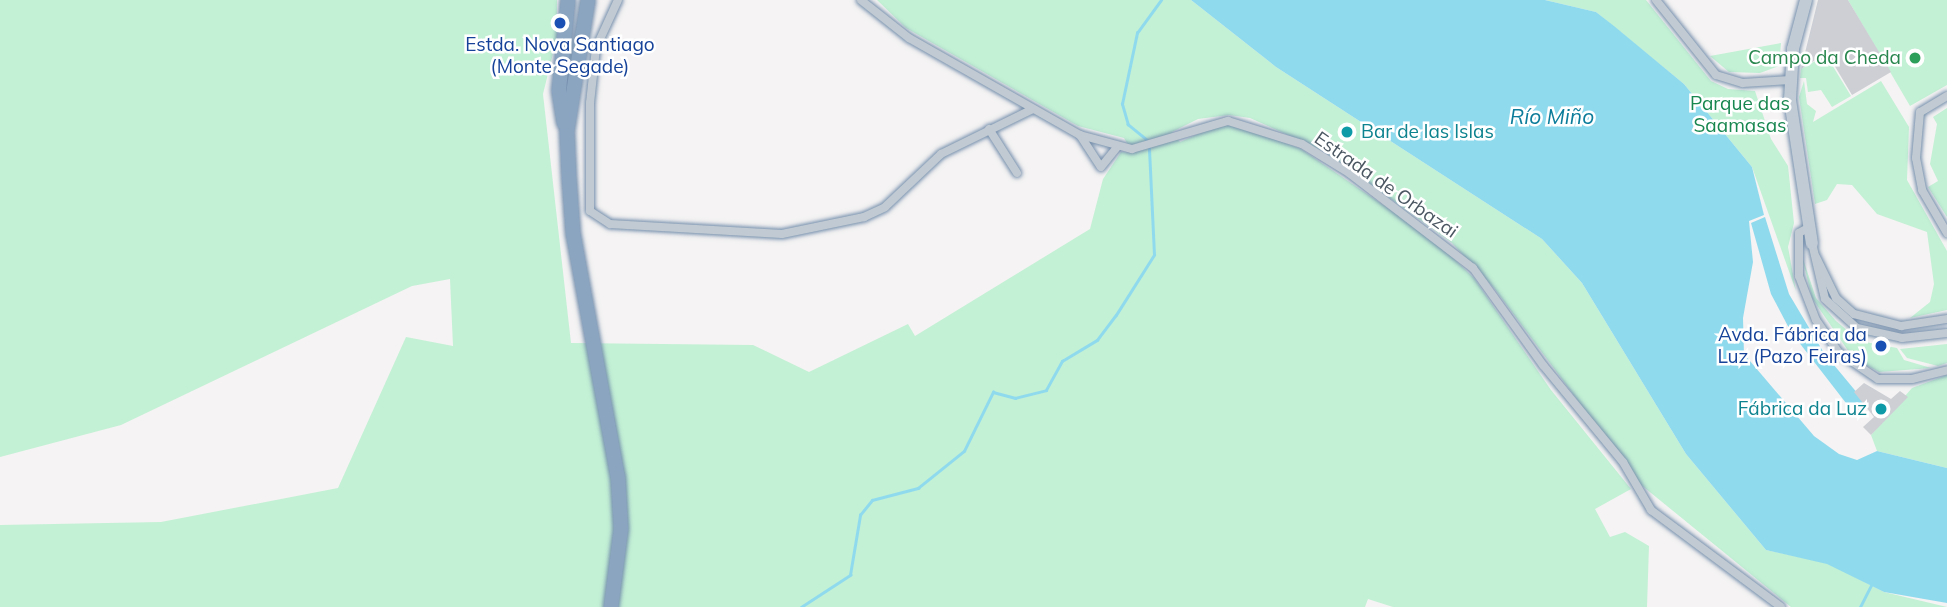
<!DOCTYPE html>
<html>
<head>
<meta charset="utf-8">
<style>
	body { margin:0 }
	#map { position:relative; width:1947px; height:607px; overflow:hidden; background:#f5f3f3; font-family:Mulish,sans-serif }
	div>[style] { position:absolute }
	.green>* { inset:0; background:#c3f1d5 }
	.water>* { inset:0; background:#90daee }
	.stream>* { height:2.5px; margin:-1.25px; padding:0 1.25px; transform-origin:1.25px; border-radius:1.25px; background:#90daee }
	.building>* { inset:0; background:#cdcfd5 }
	.roads { filter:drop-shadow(0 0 2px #7690ad) drop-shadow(0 0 2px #7690ad) }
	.street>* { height:8px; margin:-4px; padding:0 4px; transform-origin:4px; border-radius:4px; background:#c1cad2 }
	.secondary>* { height:12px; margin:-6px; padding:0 6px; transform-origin:6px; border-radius:6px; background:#c1cbd6 }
	.highway>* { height:14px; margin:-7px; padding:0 7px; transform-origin:7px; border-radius:7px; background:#8ba5c1 }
	.dots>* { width:19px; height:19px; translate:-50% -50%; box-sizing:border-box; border:4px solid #fff; border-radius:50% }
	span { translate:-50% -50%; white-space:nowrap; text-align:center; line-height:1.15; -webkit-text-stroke:5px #fff; paint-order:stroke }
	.transit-label { font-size:19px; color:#164399 }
	.right { translate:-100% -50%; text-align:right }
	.leisure-label { font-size:19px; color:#27864d }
	.park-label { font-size:19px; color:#17864f }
	.culture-label { font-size:19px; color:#0d838f }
	.left { translate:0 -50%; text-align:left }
	.street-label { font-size:19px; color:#4a5661 }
	.water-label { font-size:21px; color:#0c7c9b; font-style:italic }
</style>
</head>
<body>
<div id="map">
	<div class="green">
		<div style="clip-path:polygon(0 0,557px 0,557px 37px,543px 94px,571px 343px,753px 345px,809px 372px,908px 324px,915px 336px,1090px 229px,1103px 179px,1121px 152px,1133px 153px,1124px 138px,1078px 126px,906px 28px,877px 0,1191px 0,1276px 67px,1542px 239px,1582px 283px,1686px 454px,1766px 550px,1827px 563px,1884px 592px,1947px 607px,1791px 607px,1640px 484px,1494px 288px,1452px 243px,1326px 152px,1250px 118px,1229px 115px,1198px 119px,1172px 132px,1180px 142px,1216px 126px,1237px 125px,1301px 149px,1433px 239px,1474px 278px,1551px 390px,1631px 489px,1595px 509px,1610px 537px,1625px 532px,1649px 546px,1647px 607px,1393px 607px,1368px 599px,1365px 607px,0 607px,0 525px,161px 522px,338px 488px,406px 337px,453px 346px,450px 279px,412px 286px,121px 425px,0 457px)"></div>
		<div style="clip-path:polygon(1545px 0,1646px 0,1711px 81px,1728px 89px,1755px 91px,1771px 139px,1788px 166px,1794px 223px,1788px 247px,1796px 291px,1752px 167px,1684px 84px,1596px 12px)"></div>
		<div style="clip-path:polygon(1848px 0,1947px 0,1947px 85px,1910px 106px)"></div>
		<div style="clip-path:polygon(1781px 43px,1779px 66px,1760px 73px,1729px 72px,1710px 56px)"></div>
		<div style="clip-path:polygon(1826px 55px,1851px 96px,1832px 107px,1821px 90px,1808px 92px,1806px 78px,1800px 78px,1801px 69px)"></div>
		<div style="clip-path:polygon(1804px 81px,1807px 104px,1816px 111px,1813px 122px,1881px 81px,1909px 127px,1907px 180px,1947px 251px,1947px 310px,1910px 318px,1930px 302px,1934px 284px,1927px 232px,1877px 214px,1852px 185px,1837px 184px,1827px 200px,1815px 204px,1799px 97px)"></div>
		<div style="clip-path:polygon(1947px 108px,1947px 217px,1928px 187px,1938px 181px,1930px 164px,1937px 124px,1933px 117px)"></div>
		<div style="clip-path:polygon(1801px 253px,1816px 298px,1836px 321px,1860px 341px,1897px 348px,1904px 360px,1931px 368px,1879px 372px,1853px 358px,1812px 298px)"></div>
		<div style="clip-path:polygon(1947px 344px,1947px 363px,1938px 366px,1907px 358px,1900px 349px)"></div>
		<div style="clip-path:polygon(1947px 375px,1947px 468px,1877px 451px,1871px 435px,1912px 388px)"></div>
	</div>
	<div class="water">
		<div style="clip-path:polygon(1191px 0,1545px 0,1596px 12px,1614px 26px,1684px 84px,1752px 167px,1764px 215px,1749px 221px,1753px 262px,1743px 318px,1744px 354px,1814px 436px,1839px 454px,1857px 460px,1877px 451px,1947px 468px,1947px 603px,1884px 592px,1827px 564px,1766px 550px,1686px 454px,1582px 283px,1542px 239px,1276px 67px)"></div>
		<div style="clip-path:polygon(1765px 217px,1789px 294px,1824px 353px,1863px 400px,1865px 407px,1856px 416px,1791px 332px,1771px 294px,1751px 223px)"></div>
	</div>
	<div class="stream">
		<div style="left:1148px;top:141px;width:26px;rotate:-141deg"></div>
		<div style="left:1128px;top:125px;width:22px;rotate:-106deg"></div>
		<div style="left:1122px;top:104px;width:73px;rotate:-78.1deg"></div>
		<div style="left:1137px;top:33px;width:41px;rotate:-54deg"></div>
		<div style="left:801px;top:607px;width:59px;rotate:-33.1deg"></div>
		<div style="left:850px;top:575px;width:61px;rotate:-80.5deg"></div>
		<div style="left:860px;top:515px;width:19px;rotate:-51deg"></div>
		<div style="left:872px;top:500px;width:48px;rotate:-14.6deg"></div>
		<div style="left:918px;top:488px;width:59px;rotate:-38.8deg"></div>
		<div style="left:964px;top:451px;width:66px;rotate:-63.8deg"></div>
		<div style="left:993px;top:392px;width:23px;rotate:15deg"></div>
		<div style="left:1015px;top:398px;width:32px;rotate:-14deg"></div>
		<div style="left:1046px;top:390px;width:33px;rotate:-61deg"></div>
		<div style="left:1062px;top:361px;width:41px;rotate:-31deg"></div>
		<div style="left:1097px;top:340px;width:31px;rotate:-53deg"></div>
		<div style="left:1116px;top:315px;width:71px;rotate:-57.7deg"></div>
		<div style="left:1154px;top:255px;width:107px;rotate:-92.7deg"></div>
		<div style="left:1860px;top:607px;width:25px;rotate:-63deg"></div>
	</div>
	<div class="building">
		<div style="clip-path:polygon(1818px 0,1848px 0,1891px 72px,1852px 95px,1827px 53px,1801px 69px)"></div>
		<div style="clip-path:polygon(1864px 383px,1891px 399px,1900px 391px,1908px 397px,1871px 435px,1863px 427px,1874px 417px,1854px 392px)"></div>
	</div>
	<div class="roads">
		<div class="street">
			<div style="left:618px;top:0;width:53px;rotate:114.6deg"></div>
			<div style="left:596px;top:48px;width:55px;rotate:96.2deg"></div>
			<div style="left:590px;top:103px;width:108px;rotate:90deg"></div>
			<div style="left:590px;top:211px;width:24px;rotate:33deg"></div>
			<div style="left:610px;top:224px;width:172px;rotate:3.3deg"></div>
			<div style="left:782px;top:234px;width:84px;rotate:-11.7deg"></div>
			<div style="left:864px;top:217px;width:23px;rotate:-25deg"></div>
			<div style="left:885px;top:207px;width:77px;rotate:-43.4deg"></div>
			<div style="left:941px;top:154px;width:102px;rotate:-26.1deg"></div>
			<div style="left:861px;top:0;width:61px;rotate:38.4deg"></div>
			<div style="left:909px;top:38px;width:197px;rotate:29.6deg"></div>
			<div style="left:1080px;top:135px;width:54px;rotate:15.1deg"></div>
			<div style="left:1132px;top:149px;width:100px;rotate:-16.3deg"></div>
			<div style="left:1228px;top:121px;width:77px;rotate:17.3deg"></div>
			<div style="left:1302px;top:144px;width:55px;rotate:31.7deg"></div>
			<div style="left:1349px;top:173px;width:156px;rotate:37.5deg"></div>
			<div style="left:1473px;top:268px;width:120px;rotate:54.2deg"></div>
			<div style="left:1543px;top:365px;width:126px;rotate:50.5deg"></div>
			<div style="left:1623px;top:462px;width:56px;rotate:59.7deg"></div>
			<div style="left:1651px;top:510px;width:162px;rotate:36.7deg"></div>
			<div style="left:1656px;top:0;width:96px;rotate:51.3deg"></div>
			<div style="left:1716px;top:75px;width:28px;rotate:17deg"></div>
			<div style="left:1743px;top:83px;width:47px;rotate:-3.7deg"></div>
			<div style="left:1947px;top:96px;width:31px;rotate:149deg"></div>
			<div style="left:1920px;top:112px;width:46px;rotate:95deg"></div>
			<div style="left:1916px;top:158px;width:33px;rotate:79deg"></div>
			<div style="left:1922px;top:190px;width:50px;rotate:59.8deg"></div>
			<div style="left:989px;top:129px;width:52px;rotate:57.5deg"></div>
			<div style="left:1080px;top:135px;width:38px;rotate:57deg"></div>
			<div style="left:1101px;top:167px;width:26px;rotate:-51deg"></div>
			<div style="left:1808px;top:228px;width:10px;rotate:151deg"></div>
			<div style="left:1799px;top:233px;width:43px;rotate:90deg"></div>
			<div style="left:1799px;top:276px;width:47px;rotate:68.9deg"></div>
			<div style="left:1816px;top:320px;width:39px;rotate:55deg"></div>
			<div style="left:1838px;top:352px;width:48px;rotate:34deg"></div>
			<div style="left:1878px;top:379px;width:34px"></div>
			<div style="left:1912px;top:379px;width:36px;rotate:-14deg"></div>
			<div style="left:1812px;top:243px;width:57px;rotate:76.9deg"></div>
			<div style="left:1825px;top:299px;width:43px;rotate:42.2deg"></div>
			<div style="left:1857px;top:328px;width:46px;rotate:12.5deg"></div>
			<div style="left:1902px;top:338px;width:45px;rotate:-6.3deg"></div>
			<div style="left:1816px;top:257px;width:46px;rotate:64deg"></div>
			<div style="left:1836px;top:298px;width:24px;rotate:42deg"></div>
			<div style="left:1854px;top:314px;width:49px;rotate:14.3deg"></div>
			<div style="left:1901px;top:326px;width:47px;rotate:-8.7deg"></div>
		</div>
		<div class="secondary">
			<div style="left:1806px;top:0;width:51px;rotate:104.9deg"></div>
			<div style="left:1793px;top:49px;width:51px;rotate:93.4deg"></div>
			<div style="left:1790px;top:100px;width:145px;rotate:81.3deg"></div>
		</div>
		<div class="highway">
			<div style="left:588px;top:0;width:133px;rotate:99.1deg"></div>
			<div style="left:567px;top:131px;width:46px;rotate:87.5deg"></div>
			<div style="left:569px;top:177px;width:56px;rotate:85.9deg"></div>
			<div style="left:573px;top:233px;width:248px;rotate:79.6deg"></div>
			<div style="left:618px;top:477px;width:52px;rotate:86.7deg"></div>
			<div style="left:621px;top:529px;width:79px;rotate:97.3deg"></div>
			<div style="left:564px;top:123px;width:33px;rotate:-99deg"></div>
			<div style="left:559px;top:90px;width:90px;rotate:-84.3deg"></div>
		</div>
	</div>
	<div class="dots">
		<div style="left:560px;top:23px;background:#1a4fb4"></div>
		<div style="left:1915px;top:58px;background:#2e9e5b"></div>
		<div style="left:1347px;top:132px;background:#0f9aa8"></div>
		<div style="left:1881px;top:346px;background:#1a4fb4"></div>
		<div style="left:1881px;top:409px;background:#0f9aa8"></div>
	</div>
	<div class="transit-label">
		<span style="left:560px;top:56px">Estda. Nova Santiago<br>(Monte Segade)</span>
		<span class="right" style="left:1867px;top:346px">Avda. Fábrica da<br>Luz (Pazo Feiras)</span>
	</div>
	<div class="leisure-label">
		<span class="right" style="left:1901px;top:58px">Campo da Cheda</span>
	</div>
	<div class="park-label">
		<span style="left:1740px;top:115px">Parque das<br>Saamasas</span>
	</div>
	<div class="culture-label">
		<span class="left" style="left:1361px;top:132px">Bar de las Islas</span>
		<span class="right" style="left:1867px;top:409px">Fábrica da Luz</span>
	</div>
	<div class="street-label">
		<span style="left:1386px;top:185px;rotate:35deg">Estrada de Orbazai</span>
	</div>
	<div class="water-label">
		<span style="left:1552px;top:116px">Río Miño</span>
	</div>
</div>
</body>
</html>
